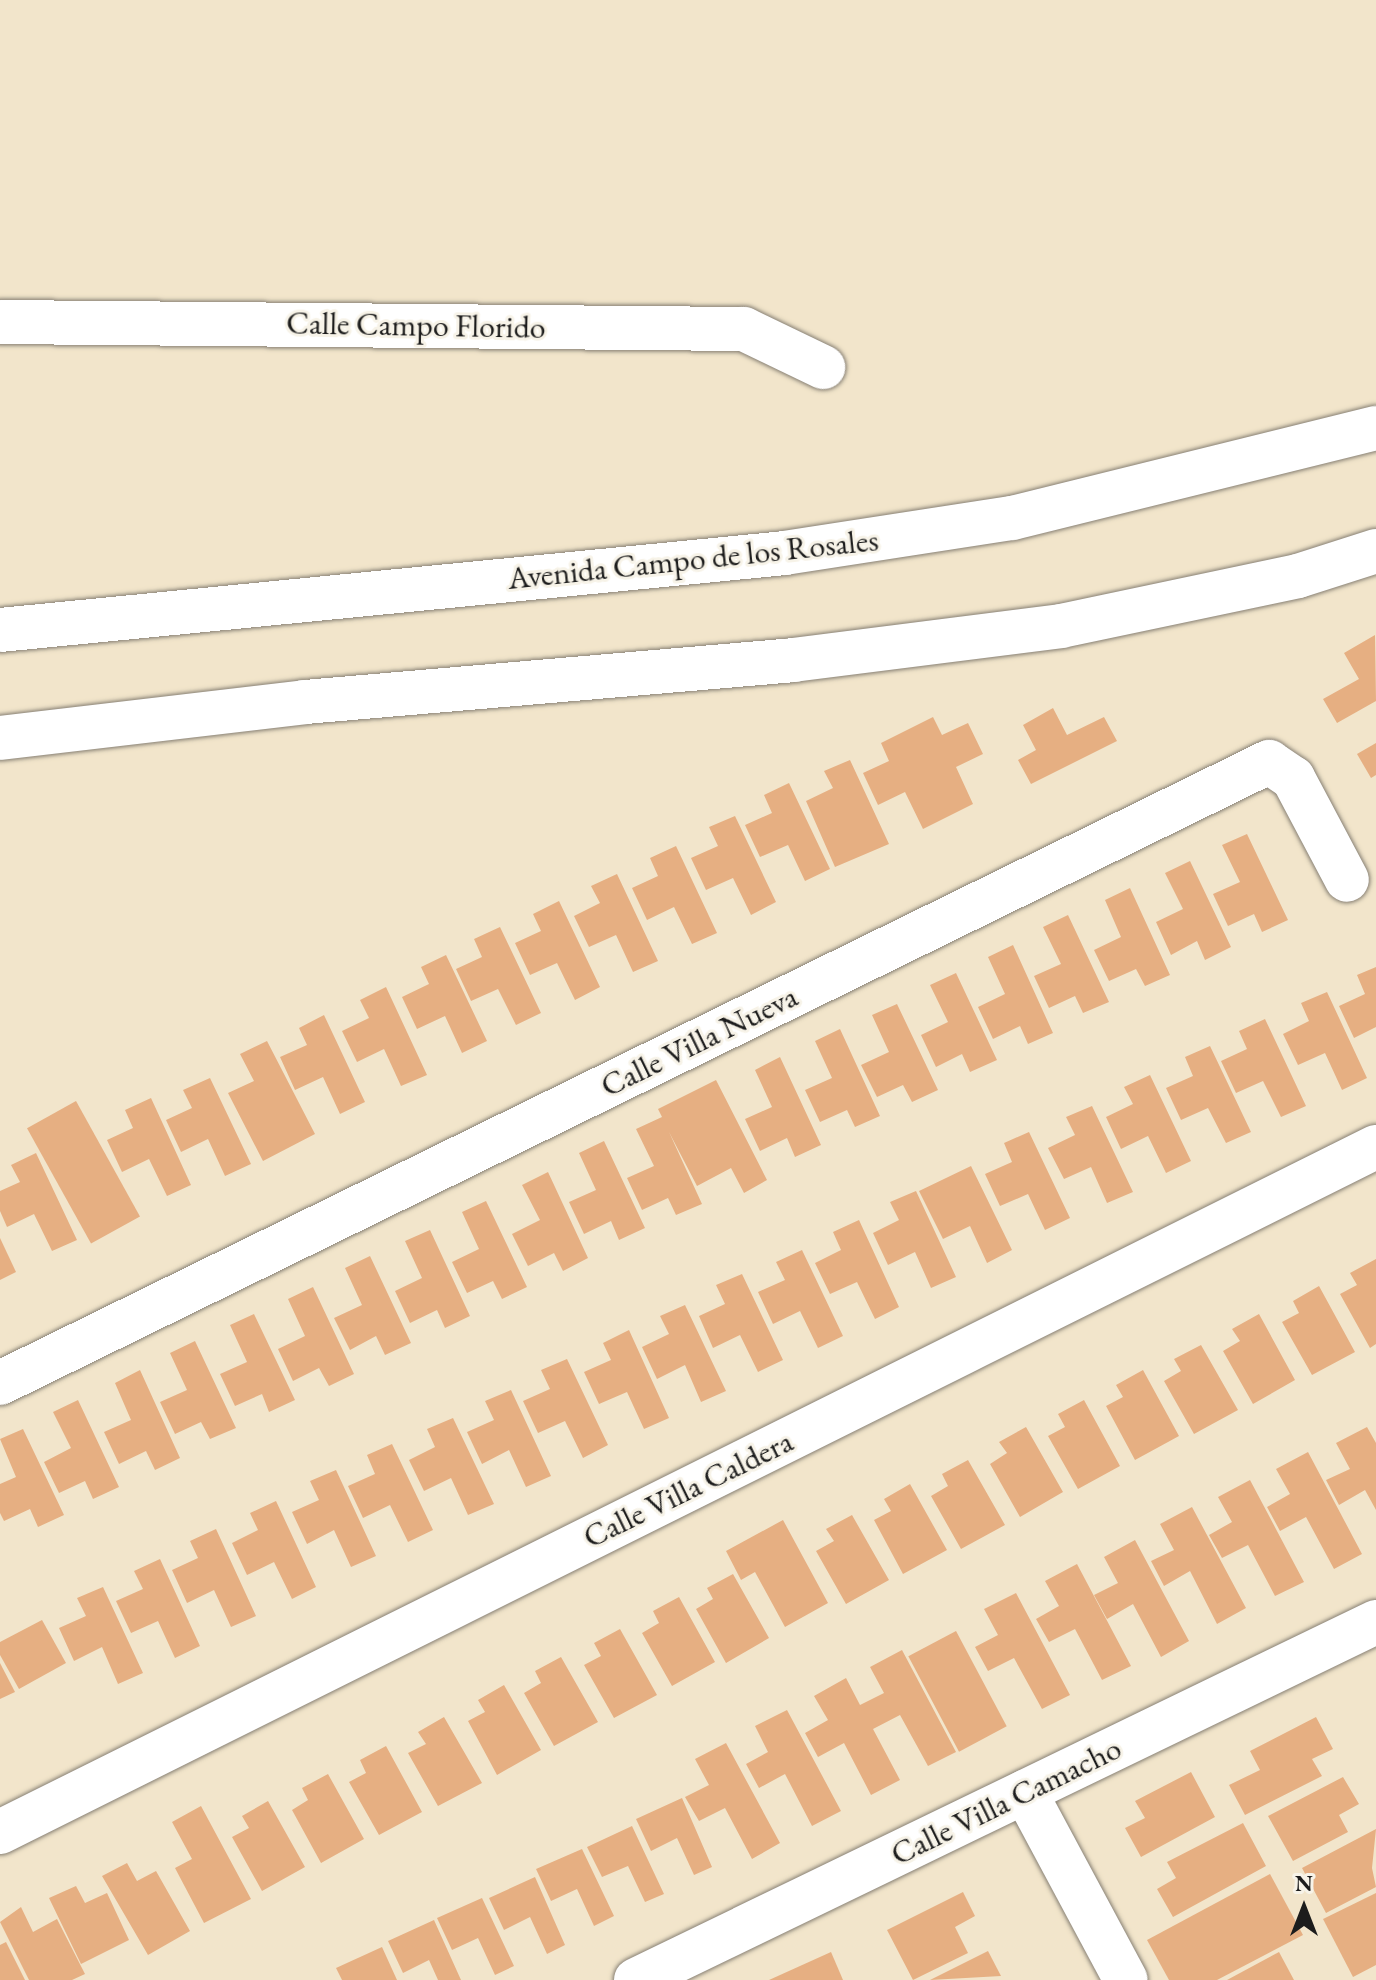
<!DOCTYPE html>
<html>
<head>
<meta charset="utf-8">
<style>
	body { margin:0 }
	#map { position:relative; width:1376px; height:1980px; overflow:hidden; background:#f2e5cb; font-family:"EB Garamond",serif }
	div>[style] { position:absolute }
	.building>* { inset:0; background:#e6af82; transform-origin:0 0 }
	.roads { filter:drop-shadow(0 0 2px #878074) drop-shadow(0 0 2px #878074) }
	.minor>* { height:44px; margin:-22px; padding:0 22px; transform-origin:22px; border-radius:22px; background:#fff }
	.tertiary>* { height:44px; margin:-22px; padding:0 22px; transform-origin:22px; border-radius:22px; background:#fff }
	span { translate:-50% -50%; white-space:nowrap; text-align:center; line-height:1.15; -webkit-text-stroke:6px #f7f3e8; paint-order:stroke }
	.street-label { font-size:32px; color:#1c1c1c }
	.north { position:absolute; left:1264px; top:1868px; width:80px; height:80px; -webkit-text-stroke:6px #f7f3e8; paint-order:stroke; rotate:0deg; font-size:22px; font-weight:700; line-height:32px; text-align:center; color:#1c1c1c }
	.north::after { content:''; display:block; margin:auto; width:28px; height:36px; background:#1c1c1c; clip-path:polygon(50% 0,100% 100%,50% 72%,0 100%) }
</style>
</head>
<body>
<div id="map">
	<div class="building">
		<div style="clip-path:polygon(1375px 635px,1376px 701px,1337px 723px,1323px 699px,1359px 679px,1344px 653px)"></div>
		<div style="clip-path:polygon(1053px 708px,1067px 735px,1104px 717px,1117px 741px,1031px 784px,1018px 760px,1036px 750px,1023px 725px)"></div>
		<div style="clip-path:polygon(933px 717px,942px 735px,968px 723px,983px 754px,956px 767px,973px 804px,923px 829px,905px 792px,878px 805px,863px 773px,889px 761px,881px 743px)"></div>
		<div style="clip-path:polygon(1376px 743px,1376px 775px,1371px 778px,1357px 754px)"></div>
		<div style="clip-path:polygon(850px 760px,889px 844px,835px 867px,806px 801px,833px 788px,824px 771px)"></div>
		<div style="clip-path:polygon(789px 783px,830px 869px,805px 881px,788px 845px,760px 857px,745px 825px,772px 813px,764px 795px)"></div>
		<div style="clip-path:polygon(735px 816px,776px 902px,751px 915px,733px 878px,706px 890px,691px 858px,718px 846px,709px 827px)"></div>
		<div style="clip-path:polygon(1247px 834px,1288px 920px,1262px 932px,1254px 914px,1228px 926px,1213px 894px,1240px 882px,1222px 845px)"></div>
		<div style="clip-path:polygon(676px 846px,717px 933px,692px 944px,674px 907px,647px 920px,632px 888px,658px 876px,650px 858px)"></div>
		<div style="clip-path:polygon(1190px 861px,1231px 947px,1205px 960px,1197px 941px,1171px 955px,1156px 922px,1183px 909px,1165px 873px)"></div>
		<div style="clip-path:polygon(617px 874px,658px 961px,633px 972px,616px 935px,589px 947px,574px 916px,600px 903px,591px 886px)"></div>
		<div style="clip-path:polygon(1130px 888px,1170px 975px,1145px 986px,1136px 969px,1109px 981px,1094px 950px,1121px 937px,1105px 900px)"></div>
		<div style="clip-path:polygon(559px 901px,600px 987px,575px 1000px,557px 963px,530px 975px,515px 943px,541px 931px,533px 914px)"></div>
		<div style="clip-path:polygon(1068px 915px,1109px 1002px,1083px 1013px,1075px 996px,1049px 1008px,1034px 976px,1061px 964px,1043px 927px)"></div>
		<div style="clip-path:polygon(500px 927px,541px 1013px,516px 1025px,498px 989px,471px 1001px,456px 969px,482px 957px,474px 939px)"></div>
		<div style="clip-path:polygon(1013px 945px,1053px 1033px,1028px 1044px,1020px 1026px,993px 1039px,978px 1007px,1005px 994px,988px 957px)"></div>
		<div style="clip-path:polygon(446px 955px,487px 1041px,462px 1053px,445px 1016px,417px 1029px,402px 997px,429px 984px,421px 967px)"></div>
		<div style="clip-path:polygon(1376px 967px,1376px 1027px,1354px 1038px,1339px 1006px,1365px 994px,1357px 975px)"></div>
		<div style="clip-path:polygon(956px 973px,997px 1060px,970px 1072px,962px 1054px,936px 1067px,921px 1035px,948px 1022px,930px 985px)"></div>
		<div style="clip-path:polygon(386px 987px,427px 1075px,401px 1086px,384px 1049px,357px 1062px,342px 1031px,369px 1018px,360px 1000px)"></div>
		<div style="clip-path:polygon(1327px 992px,1367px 1078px,1342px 1090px,1325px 1053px,1298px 1065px,1283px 1034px,1309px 1021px,1301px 1003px)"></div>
		<div style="clip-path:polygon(897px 1004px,938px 1090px,912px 1102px,903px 1085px,877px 1097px,861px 1065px,889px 1052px,872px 1015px)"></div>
		<div style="clip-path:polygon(324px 1015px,365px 1102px,340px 1114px,323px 1077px,295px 1090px,280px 1057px,307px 1045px,299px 1028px)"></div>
		<div style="clip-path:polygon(1265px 1019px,1306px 1106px,1281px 1117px,1263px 1081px,1236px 1093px,1221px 1061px,1247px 1049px,1239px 1031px)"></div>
		<div style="clip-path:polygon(840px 1029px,880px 1116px,855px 1127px,847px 1110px,820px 1122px,805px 1090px,832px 1078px,815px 1041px)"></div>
		<div style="clip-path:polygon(267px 1041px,315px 1134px,263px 1161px,228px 1093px,254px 1081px,240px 1054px)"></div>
		<div style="clip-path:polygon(1210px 1046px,1251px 1132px,1226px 1143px,1208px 1108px,1181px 1120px,1166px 1088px,1193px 1076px,1185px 1057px)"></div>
		<div style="clip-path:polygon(780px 1057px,821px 1145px,795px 1157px,787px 1138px,760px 1151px,745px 1119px,772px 1107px,755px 1070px)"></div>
		<div style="clip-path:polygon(1150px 1075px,1191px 1161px,1166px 1173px,1148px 1136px,1121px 1149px,1106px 1117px,1133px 1104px,1124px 1087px)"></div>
		<div style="clip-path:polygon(210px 1078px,251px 1164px,225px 1176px,208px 1139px,181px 1152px,166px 1120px,192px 1108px,183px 1090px)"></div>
		<div style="clip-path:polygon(716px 1080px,767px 1180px,744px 1193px,731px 1168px,697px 1186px,669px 1132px,702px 1204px,676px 1215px,668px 1198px,642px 1210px,627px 1178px,654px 1166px,636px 1129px,662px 1117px,658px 1109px)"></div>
		<div style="clip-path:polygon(151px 1098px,191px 1185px,167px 1196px,149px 1159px,122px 1172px,107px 1140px,133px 1128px,125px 1110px)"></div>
		<div style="left:76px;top:1101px;width:132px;height:56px;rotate:61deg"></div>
		<div style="clip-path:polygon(1092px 1106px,1133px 1192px,1107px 1203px,1091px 1167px,1064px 1179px,1048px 1148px,1075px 1135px,1066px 1117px)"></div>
		<div style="clip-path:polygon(1029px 1132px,1070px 1218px,1045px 1230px,1028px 1194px,1000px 1206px,985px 1174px,1012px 1162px,1004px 1143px)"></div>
		<div style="clip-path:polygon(604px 1141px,645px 1228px,619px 1240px,611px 1221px,584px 1234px,569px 1202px,596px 1190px,579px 1153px)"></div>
		<div style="clip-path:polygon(36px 1153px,77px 1240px,52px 1251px,34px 1214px,7px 1227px,0 1211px,0 1191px,20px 1182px,11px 1165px)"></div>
		<div style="clip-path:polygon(971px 1166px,1012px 1250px,987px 1263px,970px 1226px,943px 1239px,919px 1191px)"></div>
		<div style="clip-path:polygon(548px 1172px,588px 1258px,563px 1271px,554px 1253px,528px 1266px,512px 1234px,540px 1220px,522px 1185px)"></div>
		<div style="clip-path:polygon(916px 1191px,956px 1277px,931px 1288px,915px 1252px,888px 1265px,873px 1233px,899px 1220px,890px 1202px)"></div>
		<div style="clip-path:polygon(486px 1201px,527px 1287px,502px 1299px,493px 1281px,467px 1293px,452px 1262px,479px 1249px,462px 1212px)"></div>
		<div style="clip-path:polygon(859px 1220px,899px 1307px,875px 1319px,857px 1282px,830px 1294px,815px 1263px,841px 1250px,833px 1232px)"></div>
		<div style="clip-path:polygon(430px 1230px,470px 1316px,445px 1328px,437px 1310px,410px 1323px,395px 1291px,422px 1278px,405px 1241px)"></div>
		<div style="clip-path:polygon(0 1238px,16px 1272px,0 1280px)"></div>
		<div style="clip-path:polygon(802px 1250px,843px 1336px,818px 1348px,800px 1311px,773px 1324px,758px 1292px,785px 1280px,776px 1262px)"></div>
		<div style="clip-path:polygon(370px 1256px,411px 1343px,385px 1355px,376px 1336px,350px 1350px,334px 1318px,362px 1305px,345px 1268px)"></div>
		<div style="clip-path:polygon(1376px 1259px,1376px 1344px,1370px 1348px,1340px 1294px,1357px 1285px,1350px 1273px)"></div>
		<div style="clip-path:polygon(742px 1274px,783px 1360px,758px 1372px,740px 1335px,713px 1348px,699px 1316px,725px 1304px,716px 1285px)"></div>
		<div style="clip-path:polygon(1319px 1286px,1355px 1352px,1312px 1375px,1282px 1322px,1299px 1313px,1293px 1301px)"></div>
		<div style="clip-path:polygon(313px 1287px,354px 1374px,329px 1386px,319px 1368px,293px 1381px,278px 1349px,305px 1336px,288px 1299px)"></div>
		<div style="clip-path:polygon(685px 1305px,726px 1391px,701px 1402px,685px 1365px,657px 1379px,642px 1347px,669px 1334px,660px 1316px)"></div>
		<div style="clip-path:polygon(254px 1314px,295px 1400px,269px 1412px,262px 1394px,235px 1406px,220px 1374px,247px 1362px,230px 1325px)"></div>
		<div style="clip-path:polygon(1259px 1314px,1295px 1380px,1253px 1404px,1223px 1351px,1240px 1341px,1232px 1329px)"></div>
		<div style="clip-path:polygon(629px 1330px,669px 1418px,644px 1429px,627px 1392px,599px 1404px,584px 1372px,611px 1360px,603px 1343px)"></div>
		<div style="clip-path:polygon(195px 1341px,236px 1428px,210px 1439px,201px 1422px,175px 1434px,160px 1402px,187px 1390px,170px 1353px)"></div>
		<div style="clip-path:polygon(1201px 1345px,1238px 1410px,1194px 1434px,1164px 1381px,1181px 1371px,1174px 1359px)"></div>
		<div style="clip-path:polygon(567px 1359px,608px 1445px,583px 1458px,565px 1421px,538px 1433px,523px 1401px,550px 1389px,541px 1370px)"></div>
		<div style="clip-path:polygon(140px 1370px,180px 1458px,155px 1470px,146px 1451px,119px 1464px,104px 1432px,131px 1420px,115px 1383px)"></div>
		<div style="clip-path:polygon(1143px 1370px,1179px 1436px,1135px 1460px,1106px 1406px,1123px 1397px,1116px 1385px)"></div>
		<div style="clip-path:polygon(511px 1390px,551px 1476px,526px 1487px,509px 1450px,482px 1464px,467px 1432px,494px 1420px,485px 1401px)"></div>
		<div style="clip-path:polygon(78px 1400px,119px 1487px,93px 1499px,85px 1481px,59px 1493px,44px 1462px,71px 1448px,53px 1412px)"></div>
		<div style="clip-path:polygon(1084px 1400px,1120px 1466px,1078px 1489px,1048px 1436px,1065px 1427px,1058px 1414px)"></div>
		<div style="clip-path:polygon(453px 1418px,494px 1504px,468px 1515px,451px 1478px,424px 1491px,409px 1460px,435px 1447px,427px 1429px)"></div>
		<div style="clip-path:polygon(1026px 1427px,1063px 1492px,1020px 1517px,990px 1464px,1007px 1453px,999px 1442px)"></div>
		<div style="clip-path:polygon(1367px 1427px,1376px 1443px,1376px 1510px,1365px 1490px,1339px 1505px,1326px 1480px,1350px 1469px,1336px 1443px)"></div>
		<div style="clip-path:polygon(23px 1429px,64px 1515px,38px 1527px,30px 1509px,4px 1521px,0 1513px,0 1484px,16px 1477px,0 1439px)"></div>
		<div style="clip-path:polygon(392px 1444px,433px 1530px,408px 1542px,390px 1505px,363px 1518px,348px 1486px,375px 1474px,367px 1455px)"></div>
		<div style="clip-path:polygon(1308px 1452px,1362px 1554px,1334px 1569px,1306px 1517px,1280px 1531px,1267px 1507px,1290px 1494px,1276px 1469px)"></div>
		<div style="clip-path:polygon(968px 1460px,1005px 1525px,961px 1549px,931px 1496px,948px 1486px,942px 1474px)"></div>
		<div style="clip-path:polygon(336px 1470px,376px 1556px,351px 1567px,334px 1530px,307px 1544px,292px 1512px,319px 1500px,310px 1481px)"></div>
		<div style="clip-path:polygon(1250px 1480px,1304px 1582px,1275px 1596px,1248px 1545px,1222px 1558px,1209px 1535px,1232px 1522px,1218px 1497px)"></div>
		<div style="clip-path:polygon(910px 1484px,947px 1550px,903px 1574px,874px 1520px,891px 1511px,884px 1499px)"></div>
		<div style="clip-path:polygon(276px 1501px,316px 1587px,292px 1599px,274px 1562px,247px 1575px,232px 1543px,258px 1530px,250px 1513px)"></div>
		<div style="clip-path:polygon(1192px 1507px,1246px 1608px,1217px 1624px,1190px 1571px,1164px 1586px,1151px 1561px,1174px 1550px,1160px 1524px)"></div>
		<div style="clip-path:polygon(852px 1515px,889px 1580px,846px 1604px,816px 1551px,834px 1541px,826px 1529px)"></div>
		<div style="clip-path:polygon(783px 1520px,828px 1603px,785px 1627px,755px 1572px,741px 1580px,726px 1551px)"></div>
		<div style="clip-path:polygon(216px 1529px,256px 1616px,231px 1627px,214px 1590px,187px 1603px,172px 1570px,198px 1558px,190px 1541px)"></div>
		<div style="clip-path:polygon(1135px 1540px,1189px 1641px,1161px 1657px,1133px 1604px,1107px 1619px,1094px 1595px,1118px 1583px,1104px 1557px)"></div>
		<div style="clip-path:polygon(160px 1559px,200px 1646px,175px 1658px,158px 1621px,131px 1633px,116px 1601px,143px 1589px,134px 1571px)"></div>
		<div style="clip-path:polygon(1077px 1564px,1131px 1666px,1102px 1680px,1075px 1629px,1049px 1642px,1036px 1619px,1059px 1606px,1045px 1581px)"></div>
		<div style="clip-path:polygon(733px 1574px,769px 1638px,726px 1663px,696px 1609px,713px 1599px,707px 1588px)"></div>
		<div style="clip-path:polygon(103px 1587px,143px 1673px,118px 1684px,102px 1647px,74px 1661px,59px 1628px,86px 1616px,77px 1598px)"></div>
		<div style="clip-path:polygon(1016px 1593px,1070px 1695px,1042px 1709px,1014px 1658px,988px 1671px,975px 1647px,998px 1635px,984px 1609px)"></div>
		<div style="clip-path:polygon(679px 1597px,715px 1662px,672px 1686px,642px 1633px,659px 1623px,653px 1611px)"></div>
		<div style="clip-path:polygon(42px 1620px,66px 1663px,19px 1689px,0 1655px,0 1642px)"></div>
		<div style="clip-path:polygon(620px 1629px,657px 1695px,614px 1718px,584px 1665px,601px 1656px,594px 1643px)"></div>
		<div style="left:956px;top:1631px;width:108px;height:54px;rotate:62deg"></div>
		<div style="clip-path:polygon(902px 1650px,956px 1752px,928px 1766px,900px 1715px,873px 1729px,900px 1780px,871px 1795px,844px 1743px,818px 1757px,805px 1733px,828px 1720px,814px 1696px,846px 1678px,860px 1705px,884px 1693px,870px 1667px)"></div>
		<div style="clip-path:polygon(561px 1657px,598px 1722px,554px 1746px,524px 1693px,541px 1683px,535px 1671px)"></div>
		<div style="clip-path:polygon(0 1663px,15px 1692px,0 1699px)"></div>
		<div style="clip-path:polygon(504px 1685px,541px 1750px,497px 1775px,468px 1721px,485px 1712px,478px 1700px)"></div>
		<div style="clip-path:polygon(787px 1710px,841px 1811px,812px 1826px,785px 1774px,759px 1788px,746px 1764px,768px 1752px,755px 1726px)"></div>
		<div style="clip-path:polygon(444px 1717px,482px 1783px,438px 1806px,408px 1753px,426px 1744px,418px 1732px)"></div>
		<div style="clip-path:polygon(1316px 1717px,1333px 1749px,1312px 1759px,1322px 1776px,1245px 1815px,1229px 1785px,1260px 1770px,1250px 1751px)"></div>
		<div style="clip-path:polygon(726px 1743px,780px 1843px,752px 1859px,725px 1808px,699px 1821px,685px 1797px,709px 1785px,695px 1759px)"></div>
		<div style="clip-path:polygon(386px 1746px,422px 1812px,379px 1835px,349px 1782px,366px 1773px,360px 1760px)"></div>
		<div style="clip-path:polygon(1191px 1772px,1215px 1817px,1141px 1857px,1125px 1828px,1145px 1818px,1135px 1801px)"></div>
		<div style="clip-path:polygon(328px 1774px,364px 1839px,321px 1863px,292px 1810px,308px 1800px,302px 1788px)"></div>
		<div style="clip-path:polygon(1343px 1777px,1359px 1804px,1339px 1815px,1348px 1832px,1293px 1861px,1268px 1816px)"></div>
		<div style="clip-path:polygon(682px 1798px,712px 1867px,694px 1875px,677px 1838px,651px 1851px,636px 1819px)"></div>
		<div style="clip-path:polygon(268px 1801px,305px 1867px,262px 1891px,232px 1837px,249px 1828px,242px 1816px)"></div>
		<div style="clip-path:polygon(201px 1806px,251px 1899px,204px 1923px,175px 1868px,192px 1859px,172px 1822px)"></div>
		<div style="clip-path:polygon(1243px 1823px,1266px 1866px,1173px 1917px,1157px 1889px,1176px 1878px,1167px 1862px)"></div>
		<div style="clip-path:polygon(632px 1826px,664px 1894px,645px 1902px,628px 1866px,602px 1877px,587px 1847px)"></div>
		<div style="clip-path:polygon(1376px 1829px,1372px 1868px,1376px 1887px,1326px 1913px,1302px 1868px)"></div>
		<div style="clip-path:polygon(582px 1849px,614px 1916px,594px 1926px,577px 1889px,551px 1901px,536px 1869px)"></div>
		<div style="clip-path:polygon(127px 1863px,137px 1881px,156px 1871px,190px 1931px,148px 1955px,102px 1876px)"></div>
		<div style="clip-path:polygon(1270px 1874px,1303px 1935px,1217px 1980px,1169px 1980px,1147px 1940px)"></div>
		<div style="clip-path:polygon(535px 1877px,565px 1945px,547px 1954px,530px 1917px,504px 1930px,489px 1898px)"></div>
		<div style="clip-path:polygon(76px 1886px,85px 1903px,107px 1893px,129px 1940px,81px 1964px,49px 1898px)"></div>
		<div style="clip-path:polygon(963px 1892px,975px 1916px,955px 1927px,968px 1953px,913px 1980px,887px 1930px)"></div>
		<div style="clip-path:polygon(1376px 1893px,1376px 1965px,1353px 1977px,1323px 1919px)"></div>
		<div style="clip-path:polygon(482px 1898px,514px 1966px,495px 1975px,478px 1938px,452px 1950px,437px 1918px)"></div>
		<div style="clip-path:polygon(21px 1907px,33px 1932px,57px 1919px,85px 1974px,72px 1980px,29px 1980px,0 1922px)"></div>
		<div style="clip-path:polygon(434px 1920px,461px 1980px,438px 1980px,429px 1960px,403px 1973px,388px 1941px)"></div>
		<div style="clip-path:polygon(6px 1942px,25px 1980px,0 1980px,0 1945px)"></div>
		<div style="clip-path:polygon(382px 1947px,397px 1980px,342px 1980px,336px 1968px)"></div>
		<div style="clip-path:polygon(988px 1951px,1001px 1976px,930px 1980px)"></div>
		<div style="clip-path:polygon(831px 1952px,843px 1980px,769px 1980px)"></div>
		<div style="clip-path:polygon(1279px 1952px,1294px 1980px,1227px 1980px)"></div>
	</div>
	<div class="roads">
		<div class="minor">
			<div style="left:0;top:322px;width:744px;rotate:0.54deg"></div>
			<div style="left:744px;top:329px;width:88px;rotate:25.7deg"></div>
			<div style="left:0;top:1383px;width:1413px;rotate:-26.08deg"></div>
			<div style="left:1269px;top:762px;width:29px;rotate:34deg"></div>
			<div style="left:1293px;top:778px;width:115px;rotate:62.1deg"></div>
			<div style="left:1025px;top:1792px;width:213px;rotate:61.8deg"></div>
			<div style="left:0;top:1832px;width:1537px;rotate:-26.47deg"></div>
			<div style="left:636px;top:1980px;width:822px;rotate:-25.82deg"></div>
		</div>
		<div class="tertiary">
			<div style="left:0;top:630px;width:789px;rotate:-5.6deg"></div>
			<div style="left:785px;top:553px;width:230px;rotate:-8.8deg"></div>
			<div style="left:1012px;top:518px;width:375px;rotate:-13.9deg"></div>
			<div style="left:0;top:738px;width:307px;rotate:-6.7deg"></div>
			<div style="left:305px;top:702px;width:490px;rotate:-4.9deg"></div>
			<div style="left:793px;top:660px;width:270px;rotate:-7.2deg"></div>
			<div style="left:1061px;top:626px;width:242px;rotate:-11.9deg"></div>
			<div style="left:1298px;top:576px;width:82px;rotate:-17.8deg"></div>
		</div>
	</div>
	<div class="street-label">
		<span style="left:416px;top:325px;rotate:1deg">Calle Campo Florido</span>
		<span style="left:693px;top:559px;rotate:-6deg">Avenida Campo de los Rosales</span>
		<span style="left:699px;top:1041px;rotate:-26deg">Calle Villa Nueva</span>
		<span style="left:688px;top:1489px;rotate:-26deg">Calle Villa Caldera</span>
		<span style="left:1006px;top:1801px;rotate:-26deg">Calle Villa Camacho</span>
	</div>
	<div class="north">N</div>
</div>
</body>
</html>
